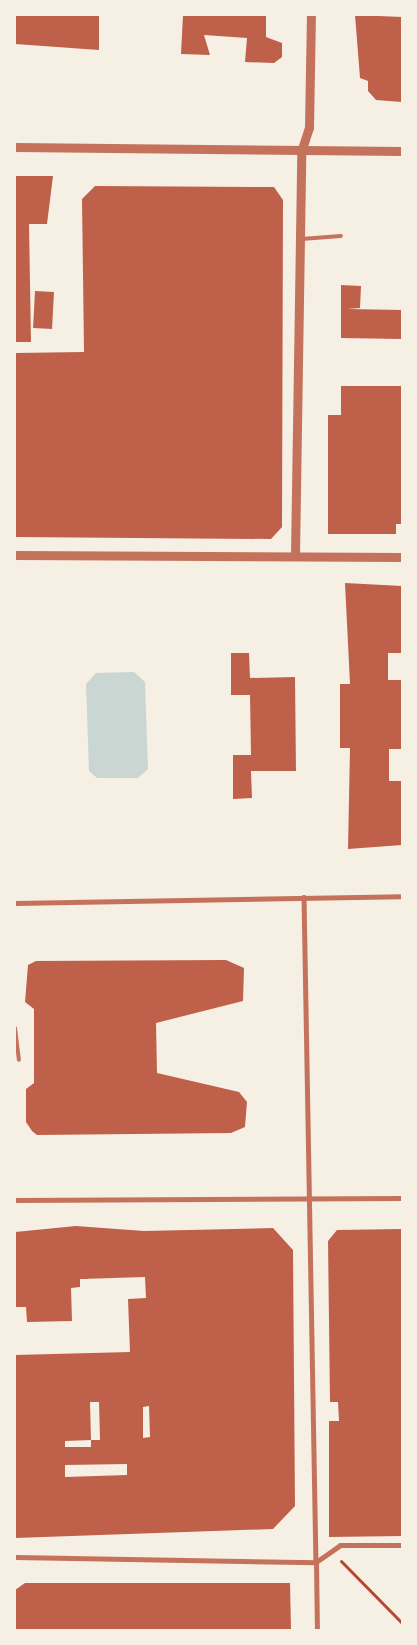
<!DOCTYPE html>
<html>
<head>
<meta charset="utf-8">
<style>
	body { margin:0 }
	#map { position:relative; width:417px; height:1645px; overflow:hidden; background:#f6efe4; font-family:Roboto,sans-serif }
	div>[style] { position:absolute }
	.water>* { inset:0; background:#c9d6d2 }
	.building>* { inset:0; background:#bf614a; transform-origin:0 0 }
	.path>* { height:3px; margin:-1.5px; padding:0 1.5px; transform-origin:1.5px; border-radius:1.5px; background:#b5482f }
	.service>* { height:4px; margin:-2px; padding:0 2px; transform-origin:2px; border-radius:2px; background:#c5725c }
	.pedestrian>* { height:4.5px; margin:-2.25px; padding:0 2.25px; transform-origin:2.25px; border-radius:2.25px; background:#c5725c }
	.minor>* { height:5px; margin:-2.5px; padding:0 2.5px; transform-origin:2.5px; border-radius:2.5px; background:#c5725c }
	.tertiary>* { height:9px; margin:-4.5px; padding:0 4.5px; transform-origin:4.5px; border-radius:4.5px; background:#c5725c }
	span { translate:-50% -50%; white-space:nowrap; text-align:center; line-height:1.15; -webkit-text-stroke:4.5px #f6efe4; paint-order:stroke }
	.frame { position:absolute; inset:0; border:16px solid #f6efe4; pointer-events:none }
</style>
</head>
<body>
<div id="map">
	<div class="water">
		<div style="clip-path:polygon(134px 672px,145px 682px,148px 769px,138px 778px,97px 778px,89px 771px,86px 684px,96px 673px)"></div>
	</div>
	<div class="building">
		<div style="clip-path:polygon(15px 15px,99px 15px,99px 50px,15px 44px)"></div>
		<div style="clip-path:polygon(183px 15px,266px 15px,266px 37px,282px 43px,282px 57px,274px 63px,245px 62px,247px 38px,204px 35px,210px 55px,181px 54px)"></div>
		<div style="clip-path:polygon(355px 15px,402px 17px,402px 102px,376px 100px,368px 91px,368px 81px,360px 78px)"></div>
		<div style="clip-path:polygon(15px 176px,53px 176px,47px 224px,29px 224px,31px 342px,15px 342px)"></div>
		<div style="clip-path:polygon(95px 186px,274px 187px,283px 200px,282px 527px,271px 539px,15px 537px,15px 353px,84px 352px,82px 199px)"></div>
		<div style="clip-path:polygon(341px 285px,361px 286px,360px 308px,347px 309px,402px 310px,402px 339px,341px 338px)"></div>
		<div style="left:35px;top:291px;width:19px;height:37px;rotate:3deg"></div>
		<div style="clip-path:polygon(341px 386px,402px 386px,402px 524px,396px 524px,396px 534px,328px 534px,328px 415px,341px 415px)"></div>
		<div style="clip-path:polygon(345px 583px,402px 586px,402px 653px,388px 653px,388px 680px,402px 680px,402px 749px,389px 749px,389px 781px,402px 781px,402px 845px,348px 849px,350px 748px,340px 748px,340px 684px,350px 684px)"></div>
		<div style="clip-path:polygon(231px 653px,249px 653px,250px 678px,295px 677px,296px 771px,251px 771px,252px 798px,233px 799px,233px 755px,251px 755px,250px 695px,231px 695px)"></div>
		<div style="clip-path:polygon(226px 960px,244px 968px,243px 1001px,156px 1023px,157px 1073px,239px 1092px,247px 1102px,245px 1127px,231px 1133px,37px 1135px,32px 1131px,26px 1122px,26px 1089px,34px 1083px,34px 1009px,25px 1002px,28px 965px,36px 961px)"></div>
		<div style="clip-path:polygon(evenodd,76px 1226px,144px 1231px,273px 1228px,293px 1250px,295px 1506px,273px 1529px,15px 1538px,15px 1355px,130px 1352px,128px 1299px,146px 1298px,145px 1277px,80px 1279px,80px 1287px,71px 1288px,72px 1321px,27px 1322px,26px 1307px,15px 1307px,15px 1232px,76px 1226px,90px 1402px,99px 1402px,100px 1440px,91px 1440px,91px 1447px,65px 1447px,65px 1441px,91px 1440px,90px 1402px,76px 1226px,149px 1406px,150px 1437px,143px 1438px,143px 1407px,149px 1406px,76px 1226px,127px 1464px,127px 1475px,65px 1477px,65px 1465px,127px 1464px)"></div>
		<div style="clip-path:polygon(402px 1229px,402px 1536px,329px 1537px,329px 1421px,339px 1421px,338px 1402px,330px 1402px,328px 1241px,337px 1230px)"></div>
		<div style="clip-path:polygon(25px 1583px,290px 1583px,291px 1630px,15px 1630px,15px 1590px)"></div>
	</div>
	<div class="path">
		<div style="left:341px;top:1561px;width:87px;rotate:45.5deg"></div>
	</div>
	<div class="service">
		<div style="left:301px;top:239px;width:40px;rotate:-4.3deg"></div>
		<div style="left:15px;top:1028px;width:32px;rotate:83deg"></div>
	</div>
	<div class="pedestrian">
		<div style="left:304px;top:897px;width:665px;rotate:88.97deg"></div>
		<div style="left:15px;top:903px;width:387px;rotate:-1deg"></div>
		<div style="left:15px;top:1200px;width:387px;rotate:-0.3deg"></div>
	</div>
	<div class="minor">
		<div style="left:15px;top:1557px;width:301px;rotate:1deg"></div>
		<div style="left:316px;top:1562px;width:29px;rotate:-35deg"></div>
		<div style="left:340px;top:1545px;width:62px"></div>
		<div style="left:316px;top:1562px;width:68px;rotate:89.2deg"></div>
	</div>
	<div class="tertiary">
		<div style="left:15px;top:147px;width:387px;rotate:0.6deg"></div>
		<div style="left:15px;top:555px;width:387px;rotate:0.3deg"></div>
		<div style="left:295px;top:555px;width:403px;rotate:-89.1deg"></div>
		<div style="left:301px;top:152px;width:25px;rotate:-72deg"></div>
		<div style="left:309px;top:128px;width:113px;rotate:-89deg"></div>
	</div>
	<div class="frame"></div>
</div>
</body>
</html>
